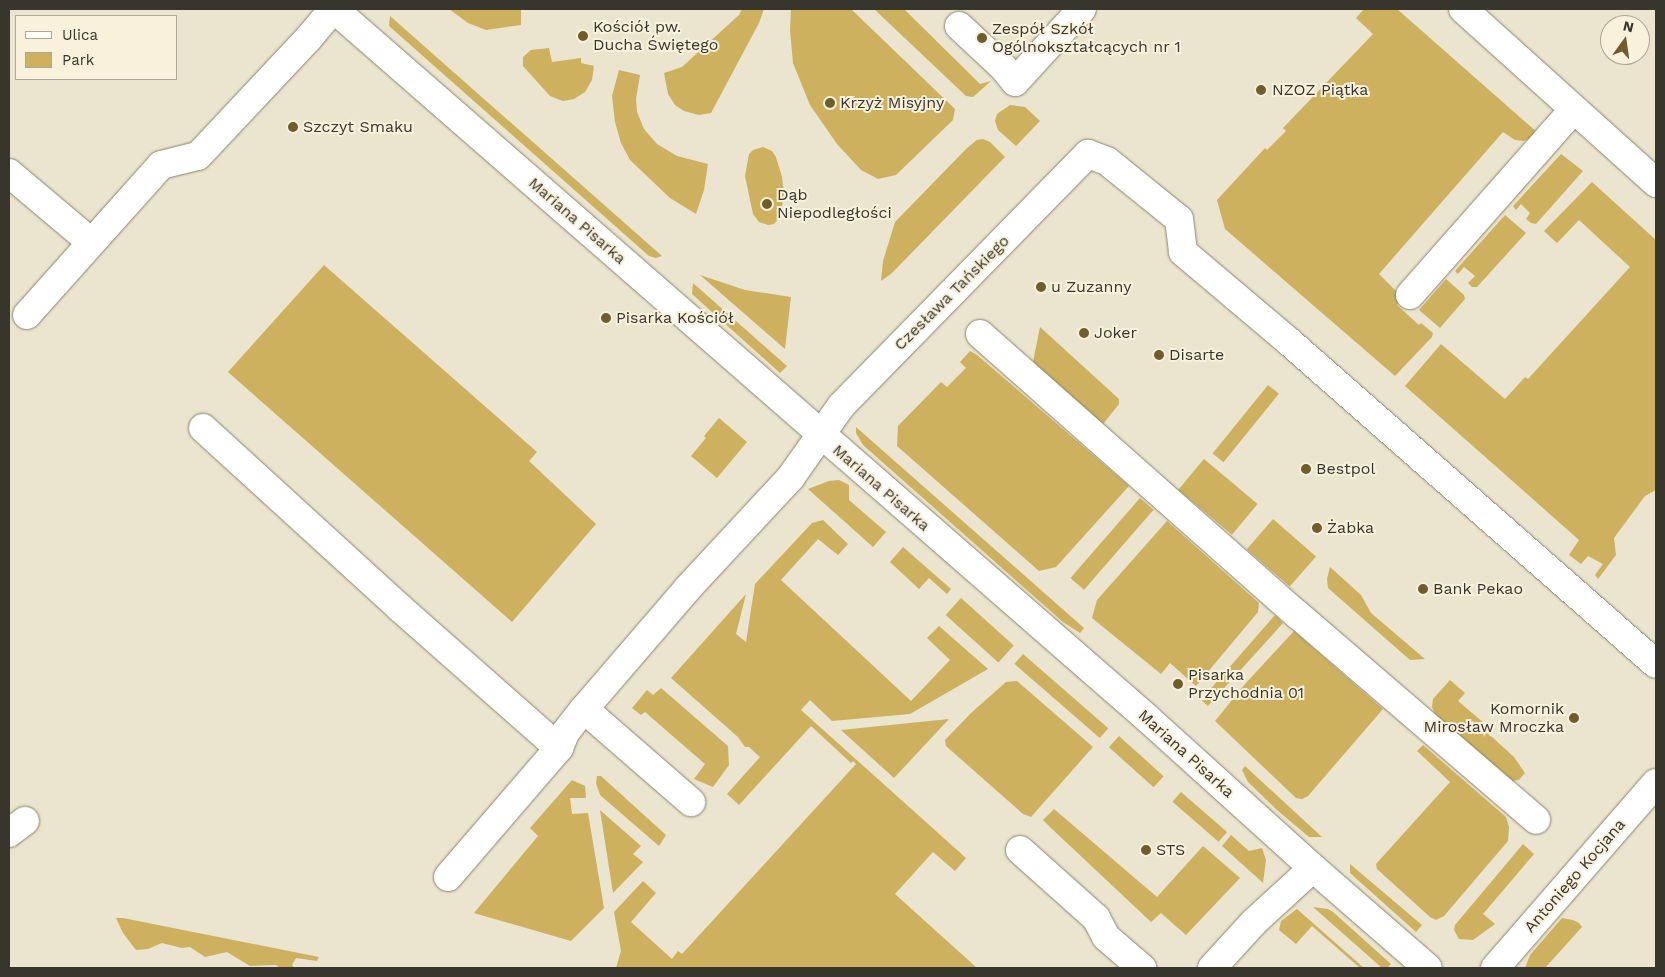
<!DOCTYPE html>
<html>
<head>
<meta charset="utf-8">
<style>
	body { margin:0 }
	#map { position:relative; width:1665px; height:977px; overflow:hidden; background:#ebe4ce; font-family:"Work Sans",sans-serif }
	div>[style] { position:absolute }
	.green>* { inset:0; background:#cdb15e; transform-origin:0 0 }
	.roads { filter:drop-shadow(0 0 1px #89826e) drop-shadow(0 0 1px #89826e) }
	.minor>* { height:28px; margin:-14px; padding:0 14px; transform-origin:14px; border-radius:14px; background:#fff }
	.dots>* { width:14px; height:14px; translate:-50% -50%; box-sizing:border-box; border:2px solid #f9f1db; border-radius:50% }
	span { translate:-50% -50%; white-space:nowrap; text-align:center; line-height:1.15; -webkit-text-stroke:4px #f9f1db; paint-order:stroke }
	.poi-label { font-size:16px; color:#38352d }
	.left { translate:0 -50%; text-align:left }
	.right { translate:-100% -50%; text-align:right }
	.street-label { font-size:16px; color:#38352d }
	.frame { position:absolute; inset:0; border:10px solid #38352d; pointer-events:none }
	.legend { position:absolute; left:15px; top:15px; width:162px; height:65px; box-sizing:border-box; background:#f9f1db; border:1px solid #aca695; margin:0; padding:6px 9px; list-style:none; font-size:15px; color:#38352d }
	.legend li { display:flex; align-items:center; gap:10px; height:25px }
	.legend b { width:25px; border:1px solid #aca695 }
	.north { position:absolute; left:1600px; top:15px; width:50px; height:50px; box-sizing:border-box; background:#f9f1db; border:1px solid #aca695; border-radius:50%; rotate:14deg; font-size:14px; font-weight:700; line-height:20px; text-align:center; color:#38352d }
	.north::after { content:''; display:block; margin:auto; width:18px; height:22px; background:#6f5e2c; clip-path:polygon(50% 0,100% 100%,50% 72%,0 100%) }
</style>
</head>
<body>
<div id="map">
	<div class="green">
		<div style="clip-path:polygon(449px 9px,521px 9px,521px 25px,486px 30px,468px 23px)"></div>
		<div style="clip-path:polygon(742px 9px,764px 9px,759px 23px,711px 113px,699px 115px,684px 111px,675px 105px,668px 94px,664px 73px,682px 67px,739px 15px)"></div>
		<div style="clip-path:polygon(791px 9px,851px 9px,955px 109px,953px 120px,896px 175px,878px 179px,861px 170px,837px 144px,810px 105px,793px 63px,790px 30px)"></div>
		<div style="clip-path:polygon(874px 9px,904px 9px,980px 84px,991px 81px,973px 97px,966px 96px)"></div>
		<div style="clip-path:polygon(1364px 9px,1397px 9px,1539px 134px,1524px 141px,1515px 140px,1503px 132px,1379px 274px,1402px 297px,1397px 305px,1419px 325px,1421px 323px,1433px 333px,1432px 337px,1395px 376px,1225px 229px,1217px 200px,1265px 148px,1267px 150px,1286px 131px,1283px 128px,1373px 34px,1356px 18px)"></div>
		<div style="clip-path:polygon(390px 16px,662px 256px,656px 258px,649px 256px,389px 26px)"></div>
		<div style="clip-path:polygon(549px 48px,552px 62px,581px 58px,581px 63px,594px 66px,592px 80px,585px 92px,574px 99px,563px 101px,550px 96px,523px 66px,523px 57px,531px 50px)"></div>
		<div style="clip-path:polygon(619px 70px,640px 75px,636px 99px,637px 112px,644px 129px,657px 144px,677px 156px,708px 164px,704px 190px,696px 214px,670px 198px,630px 160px,621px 143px,615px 122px,612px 96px)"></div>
		<div style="clip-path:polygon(1010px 105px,1025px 107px,1040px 121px,1016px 146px,998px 130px,995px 121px,997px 114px)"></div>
		<div style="clip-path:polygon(983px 139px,990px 142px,1005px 157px,892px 273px,881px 281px,883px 261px,895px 222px,967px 148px,977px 140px)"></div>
		<div style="clip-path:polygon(763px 147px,772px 151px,776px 157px,782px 177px,784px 194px,780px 217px,774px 224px,768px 225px,759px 222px,753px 214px,745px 176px,749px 154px,753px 150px)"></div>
		<div style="clip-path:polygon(1561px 154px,1583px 171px,1536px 224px,1531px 223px,1526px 219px,1530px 213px,1521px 204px,1516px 210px,1513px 206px)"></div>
		<div style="clip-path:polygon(1592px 182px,1656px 240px,1656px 490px,1645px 496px,1614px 538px,1616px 555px,1598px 579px,1595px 575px,1603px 564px,1588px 556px,1581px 564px,1569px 555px,1579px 540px,1405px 386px,1441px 344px,1505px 399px,1525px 377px,1528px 379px,1630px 267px,1579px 220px,1557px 243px,1544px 231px)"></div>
		<div style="clip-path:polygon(1505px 215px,1526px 233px,1477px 287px,1472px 287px,1468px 283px,1475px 276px,1464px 267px,1458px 274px,1455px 271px)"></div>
		<div style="clip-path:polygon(324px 265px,537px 452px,529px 461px,596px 524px,512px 622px,228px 372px)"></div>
		<div style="clip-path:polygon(700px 275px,745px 290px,791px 297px,785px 349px)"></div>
		<div style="clip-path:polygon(1446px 279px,1464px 295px,1465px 299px,1440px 328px,1419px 310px)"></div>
		<div style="clip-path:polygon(693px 283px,787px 366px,780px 373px,692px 294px)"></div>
		<div style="clip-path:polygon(1040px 327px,1119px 399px,1119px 404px,1103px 424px,1033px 362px)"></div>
		<div style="clip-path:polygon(970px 351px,977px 355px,1129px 486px,1056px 567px,1039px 571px,897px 446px,898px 426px,941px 382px,947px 387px,966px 368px,960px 362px)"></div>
		<div style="left:1268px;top:385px;width:14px;height:88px;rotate:39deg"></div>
		<div style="clip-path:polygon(719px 418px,747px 442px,717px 478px,691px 456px,706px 438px,704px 436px)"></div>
		<div style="clip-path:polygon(856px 427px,1084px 628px,1080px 633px,1063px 622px,863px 445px,856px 433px)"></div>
		<div style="left:1204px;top:459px;width:70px;height:40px;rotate:40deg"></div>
		<div style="clip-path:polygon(839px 480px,849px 485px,849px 500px,886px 532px,873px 547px,808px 489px,829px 481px)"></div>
		<div style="left:1140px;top:498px;width:18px;height:106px;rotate:41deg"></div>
		<div style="left:1273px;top:519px;width:57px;height:40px;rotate:41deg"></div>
		<div style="clip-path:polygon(823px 520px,848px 544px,838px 555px,818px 539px,781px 580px,911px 701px,950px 660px,927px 638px,939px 626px,988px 669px,910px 714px,832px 721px,810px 700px,801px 710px,966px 858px,955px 871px,933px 852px,895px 894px,977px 968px,616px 968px,621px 951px,614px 912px,643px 881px,656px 893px,631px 922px,672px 959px,678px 951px,682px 954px,856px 764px,853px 761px,851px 763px,811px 726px,739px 805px,727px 794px,760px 757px,749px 747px,745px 747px,738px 737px,671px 678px,746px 594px,736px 634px,746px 642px,755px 584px,812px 523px)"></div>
		<div style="clip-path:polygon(1167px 521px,1259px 603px,1258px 612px,1196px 686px,1170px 663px,1161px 674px,1092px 618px,1097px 600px)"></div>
		<div style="clip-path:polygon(903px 547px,951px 589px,947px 594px,929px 578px,919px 589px,890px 562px)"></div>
		<div style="clip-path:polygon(1330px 567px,1361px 595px,1371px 613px,1425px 659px,1410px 660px,1328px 588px,1327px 579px)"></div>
		<div style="left:961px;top:598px;width:71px;height:23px;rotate:42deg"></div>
		<div style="clip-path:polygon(1275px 615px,1283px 623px,1208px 706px,1202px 701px,1206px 694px)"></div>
		<div style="clip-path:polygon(1294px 631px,1383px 709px,1308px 796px,1302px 799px,1296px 798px,1215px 721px,1245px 684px)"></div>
		<div style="left:1023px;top:654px;width:113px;height:13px;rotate:41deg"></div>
		<div style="clip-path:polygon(1450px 680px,1465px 693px,1458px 701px,1484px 723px,1481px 727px,1514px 757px,1525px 773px,1519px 780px,1512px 781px,1435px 714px,1432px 707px,1433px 699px)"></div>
		<div style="clip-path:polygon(1017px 681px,1093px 747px,1031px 817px,1023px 814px,946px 746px,945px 740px,971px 713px,1006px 682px)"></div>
		<div style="clip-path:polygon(661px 688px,728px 746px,729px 765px,713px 787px,694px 779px,705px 764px,645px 712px,641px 715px,632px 708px,647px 690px,653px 695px)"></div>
		<div style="clip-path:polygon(949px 719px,894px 778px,841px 730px)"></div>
		<div style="left:1119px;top:736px;width:60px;height:15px;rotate:42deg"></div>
		<div style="clip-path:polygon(1423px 745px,1506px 817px,1509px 827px,1508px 841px,1444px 916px,1436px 920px,1430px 917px,1377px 869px,1376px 864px,1450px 782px,1417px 751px)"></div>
		<div style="clip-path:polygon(1245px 766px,1322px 837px,1309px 837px,1277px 810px,1248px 782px,1242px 770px)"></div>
		<div style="clip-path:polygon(597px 776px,601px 776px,666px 835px,659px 846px,600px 795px,596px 783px)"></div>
		<div style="clip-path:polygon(572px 780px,585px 786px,586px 798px,570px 798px,572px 814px,588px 813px,604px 908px,571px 941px,474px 913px,538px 836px,530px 828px)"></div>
		<div style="left:1181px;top:792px;width:61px;height:13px;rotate:41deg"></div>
		<div style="clip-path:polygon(1054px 809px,1157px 897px,1203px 846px,1240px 878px,1186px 935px,1161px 913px,1151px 922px,1051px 828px,1043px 820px)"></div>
		<div style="clip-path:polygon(600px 810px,641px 846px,633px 854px,643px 862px,613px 893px)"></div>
		<div style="clip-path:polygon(1231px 835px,1249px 851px,1262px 848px,1266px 860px,1263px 883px,1222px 846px)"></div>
		<div style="clip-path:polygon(1523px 844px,1534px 854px,1483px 914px,1495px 924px,1473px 940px,1459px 939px,1454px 930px,1455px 925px)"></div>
		<div style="clip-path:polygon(1350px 864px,1422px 925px,1416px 932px,1350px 873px)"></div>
		<div style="clip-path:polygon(1313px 907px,1328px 909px,1333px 912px,1391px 964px,1387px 968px,1382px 968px)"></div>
		<div style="clip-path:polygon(1297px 909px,1364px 968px,1360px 968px,1312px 926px,1296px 944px,1279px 930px,1281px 921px)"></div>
		<div style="clip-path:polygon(116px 918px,123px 918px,319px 957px,317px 961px,296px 958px,292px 965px,294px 968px,280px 968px,276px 965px,250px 966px,227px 952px,205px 957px,190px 947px,182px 948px,162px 943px,148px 949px,136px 950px,123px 933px)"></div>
		<div style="clip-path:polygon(1562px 918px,1573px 920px,1579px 923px,1582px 927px,1545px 968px,1525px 968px,1530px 955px)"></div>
	</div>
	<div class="roads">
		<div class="minor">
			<div style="left:334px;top:9px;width:1079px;rotate:41.09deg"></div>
			<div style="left:1147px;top:718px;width:224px;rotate:42.1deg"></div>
			<div style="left:1313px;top:868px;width:152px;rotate:41deg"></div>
			<div style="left:1463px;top:9px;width:260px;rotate:42deg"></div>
			<div style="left:959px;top:26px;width:60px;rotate:43deg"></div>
			<div style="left:1003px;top:67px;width:19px;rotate:51deg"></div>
			<div style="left:1015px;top:82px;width:99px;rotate:-47.5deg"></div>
			<div style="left:9px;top:173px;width:107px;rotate:40.1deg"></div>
			<div style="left:1410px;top:295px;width:247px;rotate:-48.6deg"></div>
			<div style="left:27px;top:315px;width:201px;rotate:-48.2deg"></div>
			<div style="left:161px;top:165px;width:38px;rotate:-14deg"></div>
			<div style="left:198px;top:156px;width:161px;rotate:-46.8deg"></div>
			<div style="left:308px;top:39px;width:39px;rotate:-50deg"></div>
			<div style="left:980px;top:334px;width:424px;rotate:41.5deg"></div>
			<div style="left:1298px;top:615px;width:314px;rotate:40.7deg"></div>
			<div style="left:203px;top:428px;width:267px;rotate:42.4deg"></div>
			<div style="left:400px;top:608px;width:212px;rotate:41.4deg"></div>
			<div style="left:584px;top:709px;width:142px;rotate:41deg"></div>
			<div style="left:9px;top:833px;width:20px;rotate:-37deg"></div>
			<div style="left:1020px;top:850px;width:102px;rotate:41.8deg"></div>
			<div style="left:1096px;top:918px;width:21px;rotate:62deg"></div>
			<div style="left:1106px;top:937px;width:48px;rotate:40.7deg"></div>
			<div style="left:448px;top:877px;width:170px;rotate:-49.3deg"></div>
			<div style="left:559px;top:748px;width:16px;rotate:-68deg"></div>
			<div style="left:565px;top:733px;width:31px;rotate:-52deg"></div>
			<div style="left:584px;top:709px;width:160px;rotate:-49.3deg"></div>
			<div style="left:688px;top:588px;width:151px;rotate:-47.1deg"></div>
			<div style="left:791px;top:477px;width:87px;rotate:-54.8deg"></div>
			<div style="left:841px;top:406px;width:353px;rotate:-45.6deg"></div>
			<div style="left:1088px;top:154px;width:20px;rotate:20deg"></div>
			<div style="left:1107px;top:161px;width:92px;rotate:38.9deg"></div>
			<div style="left:1179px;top:219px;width:33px;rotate:83deg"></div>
			<div style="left:1183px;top:252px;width:135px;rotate:40.2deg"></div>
			<div style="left:1286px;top:339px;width:492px;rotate:41.3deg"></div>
			<div style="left:1212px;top:968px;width:62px;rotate:-47.6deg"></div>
			<div style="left:1254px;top:922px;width:80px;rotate:-42.5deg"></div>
			<div style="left:1495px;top:968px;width:245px;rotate:-49deg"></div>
		</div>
	</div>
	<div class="dots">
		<div style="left:583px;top:36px;background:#6f5e2c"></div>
		<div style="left:982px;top:38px;background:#6f5e2c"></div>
		<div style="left:1261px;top:90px;background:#6f5e2c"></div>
		<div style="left:830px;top:103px;background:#6f5e2c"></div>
		<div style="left:293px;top:127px;background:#6f5e2c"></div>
		<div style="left:767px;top:204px;background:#6f5e2c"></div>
		<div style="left:1041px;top:287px;background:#6f5e2c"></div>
		<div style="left:606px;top:318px;background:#6f5e2c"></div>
		<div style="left:1084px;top:333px;background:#6f5e2c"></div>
		<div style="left:1159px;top:355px;background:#6f5e2c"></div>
		<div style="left:1306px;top:469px;background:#6f5e2c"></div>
		<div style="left:1317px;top:528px;background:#6f5e2c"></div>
		<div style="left:1423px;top:589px;background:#6f5e2c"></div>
		<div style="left:1178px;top:684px;background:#6f5e2c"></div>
		<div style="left:1574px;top:718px;background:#6f5e2c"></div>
		<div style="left:1146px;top:850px;background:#6f5e2c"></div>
	</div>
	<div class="poi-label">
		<span class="left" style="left:593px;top:36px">Kościół pw.<br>Ducha Świętego</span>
		<span class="left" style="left:992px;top:38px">Zespół Szkół<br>Ogólnokształcących nr 1</span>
		<span class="left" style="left:1272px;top:90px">NZOZ Piątka</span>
		<span class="left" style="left:840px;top:103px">Krzyż Misyjny</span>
		<span class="left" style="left:303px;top:127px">Szczyt Smaku</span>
		<span class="left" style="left:777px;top:204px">Dąb<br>Niepodległości</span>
		<span class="left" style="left:1051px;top:287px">u Zuzanny</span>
		<span class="left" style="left:616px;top:318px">Pisarka Kościół</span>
		<span class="left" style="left:1094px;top:333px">Joker</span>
		<span class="left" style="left:1169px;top:355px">Disarte</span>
		<span class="left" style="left:1316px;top:469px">Bestpol</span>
		<span class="left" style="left:1327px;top:528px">Żabka</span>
		<span class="left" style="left:1433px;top:589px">Bank Pekao</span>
		<span class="left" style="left:1188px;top:684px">Pisarka<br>Przychodnia 01</span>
		<span class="right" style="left:1564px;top:718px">Komornik<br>Mirosław Mroczka</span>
		<span class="left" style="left:1156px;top:850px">STS</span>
	</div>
	<div class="street-label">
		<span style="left:577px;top:221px;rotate:41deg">Mariana Pisarka</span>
		<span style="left:952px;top:293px;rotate:-45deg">Czesława Tańskiego</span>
		<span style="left:881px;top:488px;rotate:41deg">Mariana Pisarka</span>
		<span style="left:1186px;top:754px;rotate:42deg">Mariana Pisarka</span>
		<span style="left:1575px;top:876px;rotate:-49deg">Antoniego Kocjana</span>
	</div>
	<div class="frame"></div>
	<ul class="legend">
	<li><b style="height:6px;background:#fff"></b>Ulica</li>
	<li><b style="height:14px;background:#cdb15e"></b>Park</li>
	</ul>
	<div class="north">N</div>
</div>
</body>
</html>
